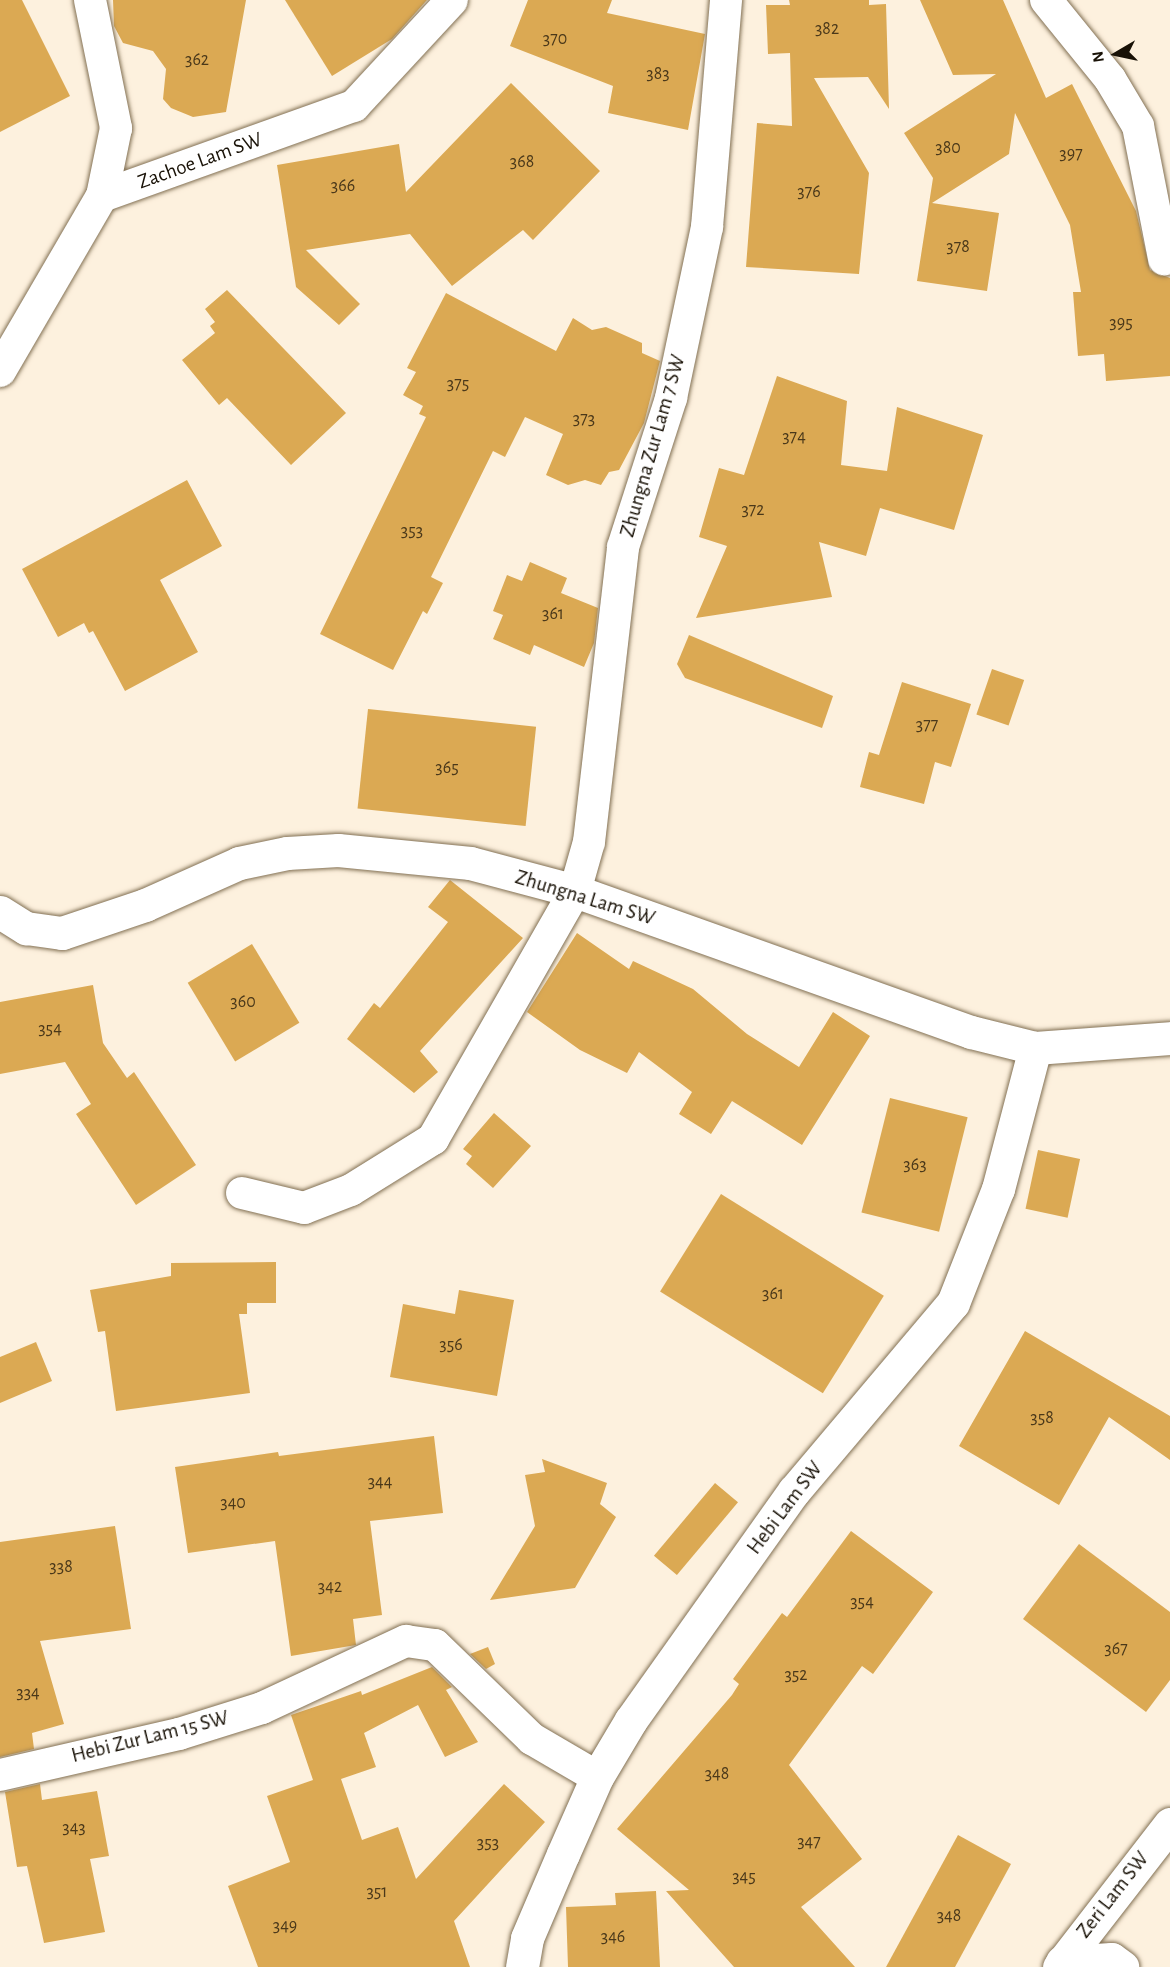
<!DOCTYPE html>
<html>
<head>
<meta charset="utf-8">
<style>
	body { margin:0 }
	#map { position:relative; width:1170px; height:1967px; overflow:hidden; background:#fdf1de; font-family:"Alegreya Sans",sans-serif }
	div>[style] { position:absolute }
	.building>* { inset:0; background:#dba953; transform-origin:0 0 }
	.roads { filter:drop-shadow(0 0 2px #827053) drop-shadow(0 0 2px #827053) }
	.street>* { height:32px; margin:-16px; padding:0 16px; transform-origin:16px; border-radius:16px; background:#fff }
	.secondary>* { height:33px; margin:-16.5px; padding:0 16.5px; transform-origin:16.5px; border-radius:16.5px; background:#fff }
	span { translate:-50% -50%; white-space:nowrap; text-align:center; line-height:1.15; -webkit-text-stroke:6px #fff; paint-order:stroke }
	.number-label { font-size:18px; color:#4a381a }
	.number-label span { -webkit-text-stroke-width:0 }
	.street-label { font-size:21px; color:#191207 }
	.north { position:absolute; left:1086px; top:24px; width:60px; height:60px; -webkit-text-stroke:4px #fff; paint-order:stroke; rotate:261deg; font-size:16px; font-weight:700; line-height:24px; text-align:center; color:#191207 }
	.north::after { content:''; display:block; margin:auto; width:21px; height:27px; background:#191207; clip-path:polygon(50% 0,100% 100%,50% 72%,0 100%) }
</style>
</head>
<body>
<div id="map">
	<div class="building">
		<div style="clip-path:polygon(0 0,22px 0,70px 96px,0 132px)"></div>
		<div style="clip-path:polygon(113px 0,246px 0,226px 112px,193px 117px,171px 108px,163px 99px,166px 69px,153px 51px,123px 43px,114px 26px)"></div>
		<div style="clip-path:polygon(285px 0,427px 0,392px 39px,332px 76px)"></div>
		<div style="clip-path:polygon(528px 0,612px 0,607px 13px,705px 34px,688px 130px,608px 113px,613px 86px,510px 46px)"></div>
		<div style="clip-path:polygon(789px 0,869px 0,869px 5px,886px 4px,889px 109px,868px 77px,814px 78px,869px 173px,859px 274px,746px 267px,757px 123px,792px 126px,790px 53px,768px 54px,766px 5px,790px 5px)"></div>
		<div style="clip-path:polygon(920px 0,1003px 0,1046px 98px,1072px 84px,1136px 211px,1150px 270px,1170px 278px,1170px 376px,1106px 381px,1104px 354px,1078px 356px,1073px 292px,1081px 292px,1070px 225px,1015px 113px,1009px 154px,932px 203px,999px 213px,987px 291px,917px 281px,933px 178px,904px 133px,996px 74px,953px 75px)"></div>
		<div style="clip-path:polygon(511px 83px,600px 171px,533px 240px,523px 230px,452px 286px,410px 234px,306px 250px,360px 304px,339px 325px,296px 287px,277px 165px,399px 144px,406px 192px)"></div>
		<div style="clip-path:polygon(227px 290px,346px 413px,291px 465px,227px 398px,219px 405px,182px 360px,215px 333px,210px 326px,215px 322px,205px 309px)"></div>
		<div style="clip-path:polygon(446px 293px,556px 351px,573px 318px,592px 330px,606px 327px,642px 343px,642px 353px,660px 361px,644px 423px,619px 470px,609px 472px,601px 485px,585px 480px,568px 485px,546px 475px,563px 434px,525px 417px,505px 457px,493px 451px,431px 577px,443px 583px,427px 614px,423px 611px,393px 670px,320px 634px,426px 417px,419px 414px,423px 406px,403px 395px,416px 372px,407px 368px)"></div>
		<div style="clip-path:polygon(777px 376px,847px 401px,841px 465px,887px 471px,897px 407px,983px 435px,954px 530px,880px 508px,866px 556px,819px 542px,832px 597px,696px 618px,727px 546px,699px 537px,719px 468px,744px 475px)"></div>
		<div style="clip-path:polygon(187px 480px,222px 546px,160px 580px,198px 652px,125px 691px,93px 631px,89px 633px,84px 623px,58px 637px,22px 569px)"></div>
		<div style="clip-path:polygon(530px 562px,567px 578px,561px 593px,598px 608px,594px 643px,584px 667px,534px 645px,530px 655px,493px 639px,503px 615px,493px 611px,507px 575px,522px 581px)"></div>
		<div style="clip-path:polygon(689px 635px,833px 696px,822px 728px,685px 678px,677px 664px)"></div>
		<div style="left:992px;top:669px;width:34px;height:48px;rotate:19deg"></div>
		<div style="clip-path:polygon(902px 682px,971px 704px,951px 767px,935px 762px,924px 804px,860px 787px,869px 752px,879px 755px)"></div>
		<div style="left:368px;top:709px;width:169px;height:100px;rotate:6deg"></div>
		<div style="clip-path:polygon(450px 880px,523px 938px,420px 1051px,438px 1072px,414px 1093px,347px 1039px,374px 1003px,380px 1008px,448px 922px,428px 907px)"></div>
		<div style="clip-path:polygon(577px 933px,629px 969px,633px 961px,693px 989px,747px 1034px,799px 1067px,833px 1012px,870px 1036px,802px 1145px,732px 1101px,711px 1134px,679px 1114px,692px 1092px,639px 1052px,627px 1073px,580px 1050px,527px 1012px)"></div>
		<div style="left:252px;top:944px;width:92px;height:75px;rotate:59deg"></div>
		<div style="clip-path:polygon(93px 985px,103px 1043px,127px 1078px,134px 1072px,196px 1165px,136px 1205px,76px 1114px,91px 1104px,65px 1062px,0 1074px,0 1002px)"></div>
		<div style="left:890px;top:1098px;width:80px;height:118px;rotate:14deg"></div>
		<div style="clip-path:polygon(494px 1113px,531px 1146px,493px 1188px,466px 1164px,472px 1156px,463px 1149px)"></div>
		<div style="left:1038px;top:1150px;width:43px;height:60px;rotate:12deg"></div>
		<div style="left:721px;top:1194px;width:192px;height:115px;rotate:32deg"></div>
		<div style="clip-path:polygon(276px 1262px,276px 1303px,247px 1303px,247px 1314px,239px 1314px,250px 1393px,116px 1411px,105px 1331px,98px 1332px,90px 1290px,171px 1276px,171px 1263px)"></div>
		<div style="clip-path:polygon(459px 1290px,514px 1300px,497px 1396px,390px 1377px,403px 1304px,455px 1314px)"></div>
		<div style="clip-path:polygon(1025px 1331px,1170px 1416px,1170px 1460px,1109px 1417px,1059px 1505px,959px 1446px)"></div>
		<div style="clip-path:polygon(36px 1342px,52px 1381px,0 1403px,0 1357px)"></div>
		<div style="clip-path:polygon(434px 1436px,443px 1513px,370px 1521px,382px 1615px,353px 1619px,356px 1645px,291px 1656px,275px 1541px,188px 1553px,175px 1467px,278px 1452px,279px 1456px)"></div>
		<div style="clip-path:polygon(542px 1459px,607px 1483px,600px 1504px,616px 1517px,575px 1588px,490px 1600px,535px 1526px,525px 1475px,545px 1472px)"></div>
		<div style="left:715px;top:1483px;width:30px;height:95px;rotate:40deg"></div>
		<div style="clip-path:polygon(115px 1526px,131px 1629px,40px 1641px,64px 1724px,32px 1733px,34px 1749px,0 1757px,0 1542px)"></div>
		<div style="clip-path:polygon(851px 1531px,933px 1592px,873px 1674px,862px 1666px,789px 1765px,862px 1859px,801px 1907px,855px 1967px,734px 1967px,666px 1891px,689px 1890px,617px 1829px,732px 1695px,739px 1684px,733px 1679px,782px 1613px,787px 1617px)"></div>
		<div style="clip-path:polygon(1079px 1544px,1170px 1612px,1170px 1680px,1146px 1712px,1023px 1619px)"></div>
		<div style="clip-path:polygon(488px 1647px,495px 1664px,486px 1669px,470px 1654px)"></div>
		<div style="clip-path:polygon(432px 1667px,452px 1687px,446px 1690px,478px 1742px,445px 1757px,418px 1705px,364px 1733px,376px 1767px,341px 1779px,362px 1840px,398px 1827px,416px 1879px,504px 1784px,545px 1822px,454px 1921px,470px 1967px,258px 1967px,228px 1886px,290px 1862px,267px 1796px,313px 1780px,291px 1715px,361px 1691px,362px 1695px)"></div>
		<div style="clip-path:polygon(40px 1784px,42px 1800px,97px 1791px,109px 1856px,90px 1859px,105px 1932px,44px 1943px,27px 1866px,17px 1867px,5px 1792px)"></div>
		<div style="clip-path:polygon(958px 1835px,1011px 1864px,955px 1967px,886px 1967px)"></div>
		<div style="clip-path:polygon(656px 1891px,660px 1967px,568px 1967px,566px 1907px,616px 1905px,615px 1893px)"></div>
	</div>
	<div class="roads">
		<div class="street">
			<div style="left:90px;top:0;width:131px;rotate:78.5deg"></div>
			<div style="left:116px;top:128px;width:69px;rotate:101.6deg"></div>
			<div style="left:1046px;top:0;width:102px;rotate:51deg"></div>
			<div style="left:1110px;top:79px;width:55px;rotate:59.2deg"></div>
			<div style="left:1138px;top:126px;width:136px;rotate:78.9deg"></div>
			<div style="left:0;top:371px;width:203px;rotate:-59.8deg"></div>
			<div style="left:102px;top:196px;width:268px;rotate:-19.7deg"></div>
			<div style="left:354px;top:106px;width:144px;rotate:-47.2deg"></div>
			<div style="left:242px;top:1193px;width:64px;rotate:13.6deg"></div>
			<div style="left:304px;top:1208px;width:50px;rotate:-21deg"></div>
			<div style="left:351px;top:1190px;width:97px;rotate:-31.9deg"></div>
			<div style="left:433px;top:1139px;width:286px;rotate:-60.2deg"></div>
			<div style="left:575px;top:891px;width:51px;rotate:-74.1deg"></div>
			<div style="left:589px;top:842px;width:297px;rotate:-83.4deg"></div>
			<div style="left:623px;top:547px;width:157px;rotate:-72.1deg"></div>
			<div style="left:671px;top:398px;width:175px;rotate:-78.1deg"></div>
			<div style="left:707px;top:227px;width:228px;rotate:-85.2deg"></div>
			<div style="left:0;top:1775px;width:184px;rotate:-12.9deg"></div>
			<div style="left:179px;top:1734px;width:87px;rotate:-17.4deg"></div>
			<div style="left:262px;top:1708px;width:159px;rotate:-25deg"></div>
			<div style="left:406px;top:1641px;width:29px;rotate:8deg"></div>
			<div style="left:435px;top:1645px;width:135px;rotate:44.1deg"></div>
			<div style="left:532px;top:1739px;width:75px;rotate:30.3deg"></div>
			<div style="left:1062px;top:1962px;width:50px;rotate:-3.4deg"></div>
			<div style="left:1112px;top:1959px;width:14px;rotate:36deg"></div>
		</div>
		<div class="secondary">
			<div style="left:0;top:912px;width:31px;rotate:32deg"></div>
			<div style="left:26px;top:928px;width:36px;rotate:8deg"></div>
			<div style="left:62px;top:933px;width:88px;rotate:-18.6deg"></div>
			<div style="left:145px;top:905px;width:103px;rotate:-24.1deg"></div>
			<div style="left:239px;top:863px;width:49px;rotate:-11.8deg"></div>
			<div style="left:287px;top:853px;width:51px;rotate:-3.4deg"></div>
			<div style="left:338px;top:850px;width:133px;rotate:5.6deg"></div>
			<div style="left:470px;top:863px;width:109px;rotate:14.9deg"></div>
			<div style="left:575px;top:891px;width:420px;rotate:19.6deg"></div>
			<div style="left:971px;top:1032px;width:66px;rotate:14deg"></div>
			<div style="left:1035px;top:1048px;width:135px;rotate:-4.2deg"></div>
			<div style="left:522px;top:1967px;width:29px;rotate:-80deg"></div>
			<div style="left:527px;top:1938px;width:91px;rotate:-66.8deg"></div>
			<div style="left:563px;top:1854px;width:84px;rotate:-66.2deg"></div>
			<div style="left:597px;top:1777px;width:66px;rotate:-59.2deg"></div>
			<div style="left:631px;top:1720px;width:281px;rotate:-54.6deg"></div>
			<div style="left:794px;top:1491px;width:246px;rotate:-49.8deg"></div>
			<div style="left:953px;top:1303px;width:123px;rotate:-68.5deg"></div>
			<div style="left:998px;top:1189px;width:146px;rotate:-75.3deg"></div>
			<div style="left:1059px;top:1967px;width:181px;rotate:-52.2deg"></div>
		</div>
	</div>
	<div class="number-label">
		<span style="left:827px;top:29px">382</span>
		<span style="left:555px;top:39px">370</span>
		<span style="left:197px;top:60px">362</span>
		<span style="left:658px;top:74px">383</span>
		<span style="left:948px;top:148px">380</span>
		<span style="left:1071px;top:154px">397</span>
		<span style="left:522px;top:162px">368</span>
		<span style="left:343px;top:186px">366</span>
		<span style="left:809px;top:192px">376</span>
		<span style="left:958px;top:247px">378</span>
		<span style="left:1121px;top:323px">395</span>
		<span style="left:458px;top:384px">375</span>
		<span style="left:584px;top:419px">373</span>
		<span style="left:794px;top:437px">374</span>
		<span style="left:753px;top:510px">372</span>
		<span style="left:412px;top:531px">353</span>
		<span style="left:553px;top:614px">361</span>
		<span style="left:927px;top:725px">377</span>
		<span style="left:447px;top:768px">365</span>
		<span style="left:243px;top:1002px">360</span>
		<span style="left:50px;top:1029px">354</span>
		<span style="left:915px;top:1165px">363</span>
		<span style="left:773px;top:1294px">361</span>
		<span style="left:451px;top:1345px">356</span>
		<span style="left:1042px;top:1418px">358</span>
		<span style="left:380px;top:1482px">344</span>
		<span style="left:233px;top:1503px">340</span>
		<span style="left:61px;top:1567px">338</span>
		<span style="left:330px;top:1587px">342</span>
		<span style="left:862px;top:1602px">354</span>
		<span style="left:1116px;top:1649px">367</span>
		<span style="left:796px;top:1675px">352</span>
		<span style="left:28px;top:1693px">334</span>
		<span style="left:717px;top:1774px">348</span>
		<span style="left:74px;top:1828px">343</span>
		<span style="left:809px;top:1842px">347</span>
		<span style="left:488px;top:1843px">353</span>
		<span style="left:744px;top:1877px">345</span>
		<span style="left:377px;top:1892px">351</span>
		<span style="left:949px;top:1916px">348</span>
		<span style="left:285px;top:1926px">349</span>
		<span style="left:613px;top:1937px">346</span>
	</div>
	<div class="street-label">
		<span style="left:200px;top:161px;rotate:-20deg">Zachoe Lam SW</span>
		<span style="left:653px;top:446px;rotate:-74deg">Zhungna Zur Lam 7 SW</span>
		<span style="left:585px;top:898px;rotate:17deg">Zhungna Lam SW</span>
		<span style="left:785px;top:1508px;rotate:-53deg">Hebi Lam SW</span>
		<span style="left:150px;top:1737px;rotate:-14deg">Hebi Zur Lam 15 SW</span>
		<span style="left:1113px;top:1895px;rotate:-52deg">Zeri Lam SW</span>
	</div>
	<div class="north">N</div>
</div>
</body>
</html>
